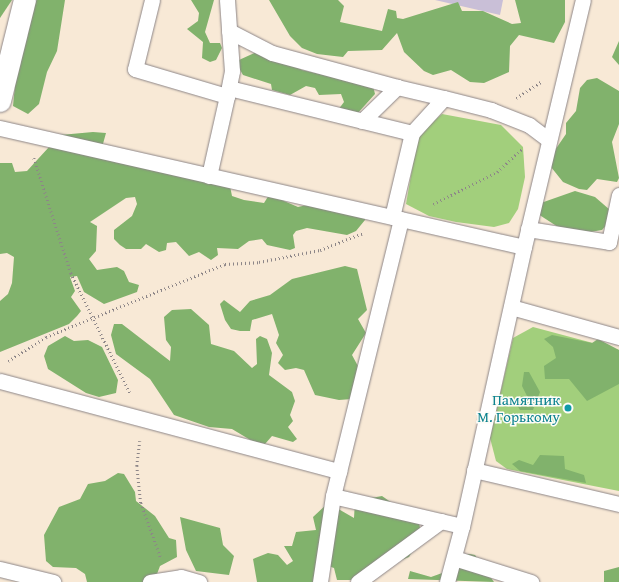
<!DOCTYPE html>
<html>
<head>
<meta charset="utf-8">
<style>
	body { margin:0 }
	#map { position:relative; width:619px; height:582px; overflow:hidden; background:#f8e9d6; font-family:"Gentium Book Plus",serif }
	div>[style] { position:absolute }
	.industrial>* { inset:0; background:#c9bfd7 }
	.green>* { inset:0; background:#a2cf7c }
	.forest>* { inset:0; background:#81b26c }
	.path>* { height:2.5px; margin-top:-1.25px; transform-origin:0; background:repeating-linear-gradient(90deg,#8d8688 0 1px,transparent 0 4px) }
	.roads { filter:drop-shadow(0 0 1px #8d8688) drop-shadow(0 0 1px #8d8688) }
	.lane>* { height:15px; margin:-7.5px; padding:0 7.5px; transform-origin:7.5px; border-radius:7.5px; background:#fff }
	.street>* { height:22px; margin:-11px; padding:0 11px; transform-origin:11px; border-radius:11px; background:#fff }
	.dots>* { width:11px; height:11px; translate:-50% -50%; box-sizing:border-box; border:2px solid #fdfcf7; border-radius:50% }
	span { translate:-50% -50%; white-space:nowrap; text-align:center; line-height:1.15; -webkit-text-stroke:3px #fdfcf7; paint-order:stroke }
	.culture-label { font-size:15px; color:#0d838f }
	.right { translate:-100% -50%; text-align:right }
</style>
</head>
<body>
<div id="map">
	<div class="industrial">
		<div style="clip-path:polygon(435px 0,503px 0,500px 15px)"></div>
	</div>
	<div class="green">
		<div style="clip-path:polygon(442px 114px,501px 125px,523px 147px,525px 177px,518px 209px,509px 223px,494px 227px,456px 222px,429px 216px,406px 204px,417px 141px,422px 131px)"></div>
		<div style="clip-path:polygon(533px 327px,619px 350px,619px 491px,507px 469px,496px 461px,490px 438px,513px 338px)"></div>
	</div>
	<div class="forest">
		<div style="clip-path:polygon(0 0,12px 0,0 18px)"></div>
		<div style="clip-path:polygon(23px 0,65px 0,57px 51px,47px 72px,39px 104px,28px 114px,13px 106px)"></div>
		<div style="clip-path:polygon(191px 0,214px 0,205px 32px,210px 43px,220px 43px,222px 48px,216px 60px,210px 62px,202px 58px,203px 42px,187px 29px,198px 21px,199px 13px)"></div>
		<div style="clip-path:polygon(269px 0,338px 0,344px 6px,340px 22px,382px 31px,388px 9px,396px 11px,397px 18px,403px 19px,458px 2px,462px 11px,483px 11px,512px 24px,521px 23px,515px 0,565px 0,565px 22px,554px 43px,519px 35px,510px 46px,509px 72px,484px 83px,470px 82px,451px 70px,433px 75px,424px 71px,404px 52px,397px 33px,382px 50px,348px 51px,343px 57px,317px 54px,302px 48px,290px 36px)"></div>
		<div style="clip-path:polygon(619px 41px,619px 65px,612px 57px)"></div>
		<div style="clip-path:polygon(263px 49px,302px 70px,373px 86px,375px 94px,357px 114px,338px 110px,344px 102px,341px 94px,319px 95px,315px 88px,306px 86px,290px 95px,272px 90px,271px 84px,243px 75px,239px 68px,239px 60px)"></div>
		<div style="clip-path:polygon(597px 78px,619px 91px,619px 124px,612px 142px,619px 178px,617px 182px,597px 179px,587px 190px,579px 189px,563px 182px,551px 167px,551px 156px,566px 134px,566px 123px,576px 111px,580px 88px,587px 80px)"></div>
		<div style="clip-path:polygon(93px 132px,106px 133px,101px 151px,115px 162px,230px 186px,232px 196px,244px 200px,264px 203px,269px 195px,282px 192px,284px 201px,298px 207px,311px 204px,365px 211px,365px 220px,356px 231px,347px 235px,307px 228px,296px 231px,293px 235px,295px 248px,290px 250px,267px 245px,262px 239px,249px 241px,238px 249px,217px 248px,218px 255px,211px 260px,199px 252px,189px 256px,176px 242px,167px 243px,166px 250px,159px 252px,146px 244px,141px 249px,126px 249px,120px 245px,114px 239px,114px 230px,132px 216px,137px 204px,135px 197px,126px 198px,90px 222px,97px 226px,96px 251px,89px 259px,97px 270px,117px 267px,124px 271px,129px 282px,139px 285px,137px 292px,104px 304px,84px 292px,77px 276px,70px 277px,75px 291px,71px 297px,81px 311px,77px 316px,69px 324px,0 352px,0 301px,8px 294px,12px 283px,14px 257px,7px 253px,0 254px,0 163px,12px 163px,15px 172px,27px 171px,60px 135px)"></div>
		<div style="clip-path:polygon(575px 191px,595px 197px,610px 210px,609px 222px,602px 230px,590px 232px,558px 227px,538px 214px,538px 204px)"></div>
		<div style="clip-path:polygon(345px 266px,357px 269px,367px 310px,358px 319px,366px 333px,352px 355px,359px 368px,352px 399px,339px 400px,315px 395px,304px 370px,296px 368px,285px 370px,278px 363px,283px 355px,276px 343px,279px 335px,272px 314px,252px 320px,250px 331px,240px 331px,231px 329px,225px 320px,220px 304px,224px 300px,240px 312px,250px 301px,270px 295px,292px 279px)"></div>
		<div style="clip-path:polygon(191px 309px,209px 325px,211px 344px,234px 351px,252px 368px,257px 364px,256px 339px,260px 336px,267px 339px,272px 353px,269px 375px,292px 392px,295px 401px,290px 415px,293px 421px,288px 427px,297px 439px,293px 442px,272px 436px,265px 444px,252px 441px,232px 429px,209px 427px,174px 415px,150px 379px,116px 354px,111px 335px,114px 324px,122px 324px,170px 361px,171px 347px,166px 340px,164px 317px,172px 310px)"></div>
		<div style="clip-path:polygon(552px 335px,592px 343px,598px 339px,619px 350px,619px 384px,587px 401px,569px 379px,545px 379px,544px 366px,556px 358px,553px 347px,544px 339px)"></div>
		<div style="clip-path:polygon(65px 336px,74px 341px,88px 340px,102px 347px,118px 380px,116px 393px,99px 397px,86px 393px,48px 369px,44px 356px,48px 346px)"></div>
		<div style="clip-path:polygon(524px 372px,529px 372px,540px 392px,533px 410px,520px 410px,517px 405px,528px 398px,522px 386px)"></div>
		<div style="clip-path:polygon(540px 455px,564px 456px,565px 469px,584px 475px,586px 483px,520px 471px,512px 464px,519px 460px,533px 465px)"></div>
		<div style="clip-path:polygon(118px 473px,124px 474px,135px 492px,136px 501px,155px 516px,169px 538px,176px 540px,177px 557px,160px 566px,154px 582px,87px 582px,85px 574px,76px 568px,53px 567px,46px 561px,44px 535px,59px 507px,80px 499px,88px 484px,105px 481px)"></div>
		<div style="clip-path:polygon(382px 496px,419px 522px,420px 528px,409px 544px,412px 552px,409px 557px,352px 580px,337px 580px,334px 568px,328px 566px,315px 582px,257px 582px,253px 559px,268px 553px,278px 555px,287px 565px,293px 561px,284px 546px,292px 546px,296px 532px,316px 530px,313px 517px,328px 503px,354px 518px,355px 501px)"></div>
		<div style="clip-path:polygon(180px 517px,220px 528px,223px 545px,234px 556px,229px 575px,196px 571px,186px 550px)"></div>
		<div style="clip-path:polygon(470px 554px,475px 555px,494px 582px,408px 579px,410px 571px,431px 577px,445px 572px,463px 555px)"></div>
		<div style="clip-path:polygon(619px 567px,619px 582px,604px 582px,604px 571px)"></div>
	</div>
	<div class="path">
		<div style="left:516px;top:98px;width:30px;rotate:-33deg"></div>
		<div style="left:34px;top:158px;width:121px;rotate:72.2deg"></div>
		<div style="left:71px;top:273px;width:134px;rotate:63.8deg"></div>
		<div style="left:433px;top:204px;width:72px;rotate:-26.6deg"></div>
		<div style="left:497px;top:172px;width:35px;rotate:-43deg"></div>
		<div style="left:8px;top:361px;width:45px;rotate:-32.3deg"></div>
		<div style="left:46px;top:337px;width:193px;rotate:-22.2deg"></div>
		<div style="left:225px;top:264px;width:34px;rotate:-3deg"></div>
		<div style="left:259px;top:262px;width:62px;rotate:-11.1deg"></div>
		<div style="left:320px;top:250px;width:46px;rotate:-21.6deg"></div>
		<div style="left:140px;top:441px;width:25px;rotate:97deg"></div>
		<div style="left:137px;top:466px;width:37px;rotate:84deg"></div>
		<div style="left:141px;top:503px;width:59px;rotate:70deg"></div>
	</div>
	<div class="roads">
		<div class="lane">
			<div style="left:152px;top:0;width:71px;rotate:103.8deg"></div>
			<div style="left:135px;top:69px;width:96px;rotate:16.4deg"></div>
			<div style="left:227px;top:96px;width:82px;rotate:102.7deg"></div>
			<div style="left:227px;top:0;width:71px;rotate:86deg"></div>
			<div style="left:232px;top:71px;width:25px;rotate:101deg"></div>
			<div style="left:229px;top:31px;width:48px;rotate:27.1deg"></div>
			<div style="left:272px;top:53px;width:130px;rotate:15.2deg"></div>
			<div style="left:229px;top:88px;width:188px;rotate:13.8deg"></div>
			<div style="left:412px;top:133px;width:86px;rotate:103.4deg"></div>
			<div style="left:362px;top:121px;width:49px;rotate:-44.2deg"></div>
			<div style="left:397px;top:87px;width:48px;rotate:13.2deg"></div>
			<div style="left:0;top:128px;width:537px;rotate:12.79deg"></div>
			<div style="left:524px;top:247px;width:286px;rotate:102.5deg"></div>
			<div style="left:462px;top:526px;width:132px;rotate:-166.9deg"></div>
			<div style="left:333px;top:496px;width:285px;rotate:-76.2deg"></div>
			<div style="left:412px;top:133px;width:47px;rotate:-47.6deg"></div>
			<div style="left:444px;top:98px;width:49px;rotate:14.3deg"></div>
			<div style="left:491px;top:110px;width:41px;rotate:21.5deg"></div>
			<div style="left:529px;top:125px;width:25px;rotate:37deg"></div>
			<div style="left:528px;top:229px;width:82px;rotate:9.1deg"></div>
			<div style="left:609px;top:242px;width:48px;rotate:-78deg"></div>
			<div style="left:524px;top:247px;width:254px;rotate:-76.6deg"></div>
			<div style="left:511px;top:307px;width:112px;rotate:15.5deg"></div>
			<div style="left:0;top:381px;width:351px;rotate:14.9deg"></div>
			<div style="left:474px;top:470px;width:149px;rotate:13.2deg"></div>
			<div style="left:454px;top:558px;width:81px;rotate:17.3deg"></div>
			<div style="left:0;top:569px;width:55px;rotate:13.8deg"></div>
			<div style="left:150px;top:582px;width:31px;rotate:-9deg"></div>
			<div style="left:181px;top:577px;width:19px;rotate:16deg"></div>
			<div style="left:320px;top:582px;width:87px;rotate:-81.4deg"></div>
			<div style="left:358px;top:582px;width:103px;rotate:-36.3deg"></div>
			<div style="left:447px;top:582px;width:58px;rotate:-75deg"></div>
		</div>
		<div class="street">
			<div style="left:0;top:101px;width:104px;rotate:-76.1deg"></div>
		</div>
	</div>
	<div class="dots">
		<div style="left:568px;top:408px;background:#0f9aa8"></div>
	</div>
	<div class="culture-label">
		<span class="right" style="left:560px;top:408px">Памятник<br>М. Горькому</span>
	</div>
</div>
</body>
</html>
